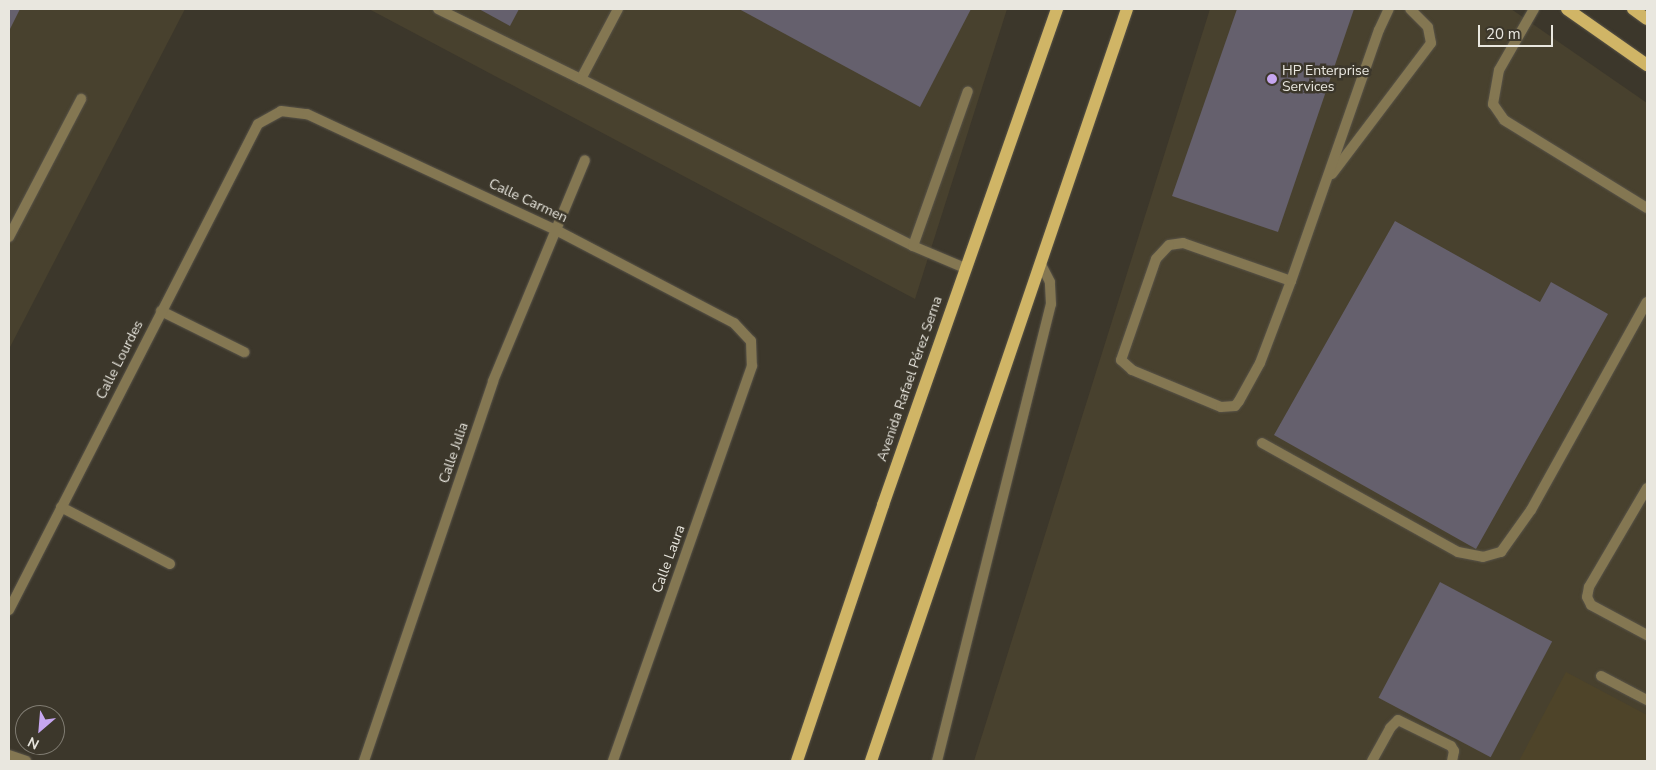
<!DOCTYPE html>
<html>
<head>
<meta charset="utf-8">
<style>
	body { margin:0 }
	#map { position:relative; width:1656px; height:770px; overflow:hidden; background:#3c372b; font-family:"Nunito Sans",sans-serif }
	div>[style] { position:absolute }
	.built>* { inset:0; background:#48412e }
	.green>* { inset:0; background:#4e4429 }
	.building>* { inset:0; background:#65606d; transform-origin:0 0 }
	.roads { filter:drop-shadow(0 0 1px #585348) drop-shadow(0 0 1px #585348) }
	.lane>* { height:10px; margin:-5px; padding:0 5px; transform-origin:5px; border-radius:5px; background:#847752 }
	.street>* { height:10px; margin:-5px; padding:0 5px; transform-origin:5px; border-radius:5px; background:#847752 }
	.primary>* { height:12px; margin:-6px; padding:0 6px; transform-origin:6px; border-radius:6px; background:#d0b566 }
	.dots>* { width:14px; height:14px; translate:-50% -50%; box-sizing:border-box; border:2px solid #3c372b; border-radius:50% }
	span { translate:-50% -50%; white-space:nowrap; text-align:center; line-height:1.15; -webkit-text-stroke:5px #3c372b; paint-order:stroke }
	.poi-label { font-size:14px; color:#e9e7df }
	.left { translate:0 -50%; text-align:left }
	.street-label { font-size:14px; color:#e9e7df }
	.frame { position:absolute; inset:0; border:10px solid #e9e7df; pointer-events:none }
	.north { position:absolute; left:15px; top:705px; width:50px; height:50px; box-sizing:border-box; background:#3c372b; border:1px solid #817d73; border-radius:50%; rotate:207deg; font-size:14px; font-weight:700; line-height:20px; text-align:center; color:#e9e7df }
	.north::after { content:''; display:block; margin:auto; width:18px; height:22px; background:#c6a6f0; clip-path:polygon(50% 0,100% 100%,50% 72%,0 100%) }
	.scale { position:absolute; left:1478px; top:25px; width:75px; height:22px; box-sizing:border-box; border:2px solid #e9e7df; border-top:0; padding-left:6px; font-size:15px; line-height:18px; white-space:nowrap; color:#e9e7df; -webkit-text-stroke:4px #3c372b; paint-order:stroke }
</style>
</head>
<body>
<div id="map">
	<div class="built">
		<div style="clip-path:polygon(9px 9px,185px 9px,9px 349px)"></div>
		<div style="clip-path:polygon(369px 9px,1007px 9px,915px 299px)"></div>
		<div style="clip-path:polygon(1210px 9px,1511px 9px,1647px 103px,1647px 761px,974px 761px)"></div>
	</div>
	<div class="green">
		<div style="clip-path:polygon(1566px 672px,1647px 715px,1647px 761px,1519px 761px)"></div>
	</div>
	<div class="building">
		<div style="clip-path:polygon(9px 9px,20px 9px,9px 31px)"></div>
		<div style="clip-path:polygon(479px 9px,519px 9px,510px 26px)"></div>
		<div style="clip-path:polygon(739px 9px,971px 9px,920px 107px)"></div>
		<div style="clip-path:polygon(1237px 9px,1354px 9px,1278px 232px,1172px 196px)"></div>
		<div style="clip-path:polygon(1395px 221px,1540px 302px,1551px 282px,1608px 314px,1476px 549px,1274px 435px)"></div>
		<div style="left:1440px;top:582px;width:127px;height:131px;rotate:28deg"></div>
	</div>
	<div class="roads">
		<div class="lane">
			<div style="left:438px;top:9px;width:159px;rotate:26.1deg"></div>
			<div style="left:618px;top:9px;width:79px;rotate:117.9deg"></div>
			<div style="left:581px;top:79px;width:372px;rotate:26.7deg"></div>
			<div style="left:913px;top:246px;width:56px;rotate:22.9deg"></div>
			<div style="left:1534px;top:9px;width:70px;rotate:119.8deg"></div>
			<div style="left:1499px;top:70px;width:35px;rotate:100deg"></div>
			<div style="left:1493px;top:104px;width:19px;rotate:55deg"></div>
			<div style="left:1504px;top:120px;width:168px;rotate:31.6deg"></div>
			<div style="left:1332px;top:174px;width:164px;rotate:-52.9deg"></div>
			<div style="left:1431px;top:43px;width:16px;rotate:-101deg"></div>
			<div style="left:1428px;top:27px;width:25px;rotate:-135deg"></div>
			<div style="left:9px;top:237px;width:156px;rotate:-62.4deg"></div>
			<div style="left:913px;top:246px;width:164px;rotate:-70.5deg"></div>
			<div style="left:1291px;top:281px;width:114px;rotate:-160.6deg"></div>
			<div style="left:1183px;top:243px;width:14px;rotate:172deg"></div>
			<div style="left:1169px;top:245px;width:19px;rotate:133deg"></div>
			<div style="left:1156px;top:259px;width:107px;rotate:109.1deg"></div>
			<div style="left:1121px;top:360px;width:15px;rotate:42deg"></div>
			<div style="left:1132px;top:370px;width:96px;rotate:22.6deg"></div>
			<div style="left:1221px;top:407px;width:14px;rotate:-4deg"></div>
			<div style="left:1235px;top:406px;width:6px;rotate:-51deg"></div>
			<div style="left:1239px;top:401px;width:43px;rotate:-61.1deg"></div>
			<div style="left:1260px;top:363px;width:88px;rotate:-69.3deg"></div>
			<div style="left:1291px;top:281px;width:266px;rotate:-70.7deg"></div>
			<div style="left:1379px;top:30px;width:23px;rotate:-65deg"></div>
			<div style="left:1262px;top:443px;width:224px;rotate:29.1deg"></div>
			<div style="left:1458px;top:552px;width:25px;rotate:11deg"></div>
			<div style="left:1483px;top:557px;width:19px;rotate:-16deg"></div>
			<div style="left:1501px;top:552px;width:52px;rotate:-54.5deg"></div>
			<div style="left:1531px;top:510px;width:238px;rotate:-60.9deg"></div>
			<div style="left:1647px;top:488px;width:115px;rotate:120.4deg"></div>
			<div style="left:1589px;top:587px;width:10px;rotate:101deg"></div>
			<div style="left:1587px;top:597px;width:9px;rotate:63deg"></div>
			<div style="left:1591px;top:605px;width:64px;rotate:28.2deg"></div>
			<div style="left:1601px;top:676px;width:52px;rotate:27.6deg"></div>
			<div style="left:1372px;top:761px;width:38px;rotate:-61deg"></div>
			<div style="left:1390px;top:728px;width:11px;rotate:-45deg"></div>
			<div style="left:1398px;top:720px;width:59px;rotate:26.1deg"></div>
			<div style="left:1451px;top:746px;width:6px;rotate:59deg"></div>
			<div style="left:1454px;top:751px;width:10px;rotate:101deg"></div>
		</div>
		<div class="street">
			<div style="left:161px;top:311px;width:93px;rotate:26.3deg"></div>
			<div style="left:61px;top:507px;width:123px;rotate:27.6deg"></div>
			<div style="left:9px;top:610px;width:546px;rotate:-62.87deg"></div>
			<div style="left:258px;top:124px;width:26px;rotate:-29deg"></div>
			<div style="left:281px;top:111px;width:26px;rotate:7deg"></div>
			<div style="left:307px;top:114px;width:275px;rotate:25deg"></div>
			<div style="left:556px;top:230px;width:201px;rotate:27.6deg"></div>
			<div style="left:734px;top:323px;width:25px;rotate:47deg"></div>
			<div style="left:751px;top:341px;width:25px;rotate:88deg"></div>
			<div style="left:752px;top:366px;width:419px;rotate:109.4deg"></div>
			<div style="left:9px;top:755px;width:18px;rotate:19deg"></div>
			<div style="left:364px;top:761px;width:401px;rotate:-71.2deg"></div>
			<div style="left:493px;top:381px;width:239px;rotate:-67.4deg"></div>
			<div style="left:937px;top:761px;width:471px;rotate:-76deg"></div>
			<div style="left:1051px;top:304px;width:22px;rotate:-93deg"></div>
			<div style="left:1050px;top:282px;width:20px;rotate:-117deg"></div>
		</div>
		<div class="primary">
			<div style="left:1567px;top:9px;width:98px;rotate:35deg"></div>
			<div style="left:1633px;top:9px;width:17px;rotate:36deg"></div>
			<div style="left:797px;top:761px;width:270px;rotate:-71.4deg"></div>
			<div style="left:883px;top:505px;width:526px;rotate:-70.67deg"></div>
			<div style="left:871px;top:761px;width:794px;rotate:-71.2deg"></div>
		</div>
	</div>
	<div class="dots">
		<div style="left:1272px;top:79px;background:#c6a6f0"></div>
	</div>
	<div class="poi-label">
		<span class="left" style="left:1282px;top:79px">HP Enterprise<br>Services</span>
	</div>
	<div class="street-label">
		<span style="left:528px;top:201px;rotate:25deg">Calle Carmen</span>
		<span style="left:120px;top:360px;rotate:-63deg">Calle Lourdes</span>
		<span style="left:910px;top:379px;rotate:-71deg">Avenida Rafael Pérez Serna</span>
		<span style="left:454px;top:453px;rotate:-71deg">Calle Julia</span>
		<span style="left:669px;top:559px;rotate:-70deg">Calle Laura</span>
	</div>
	<div class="frame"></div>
	<div class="north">N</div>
	<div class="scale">20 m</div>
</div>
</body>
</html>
